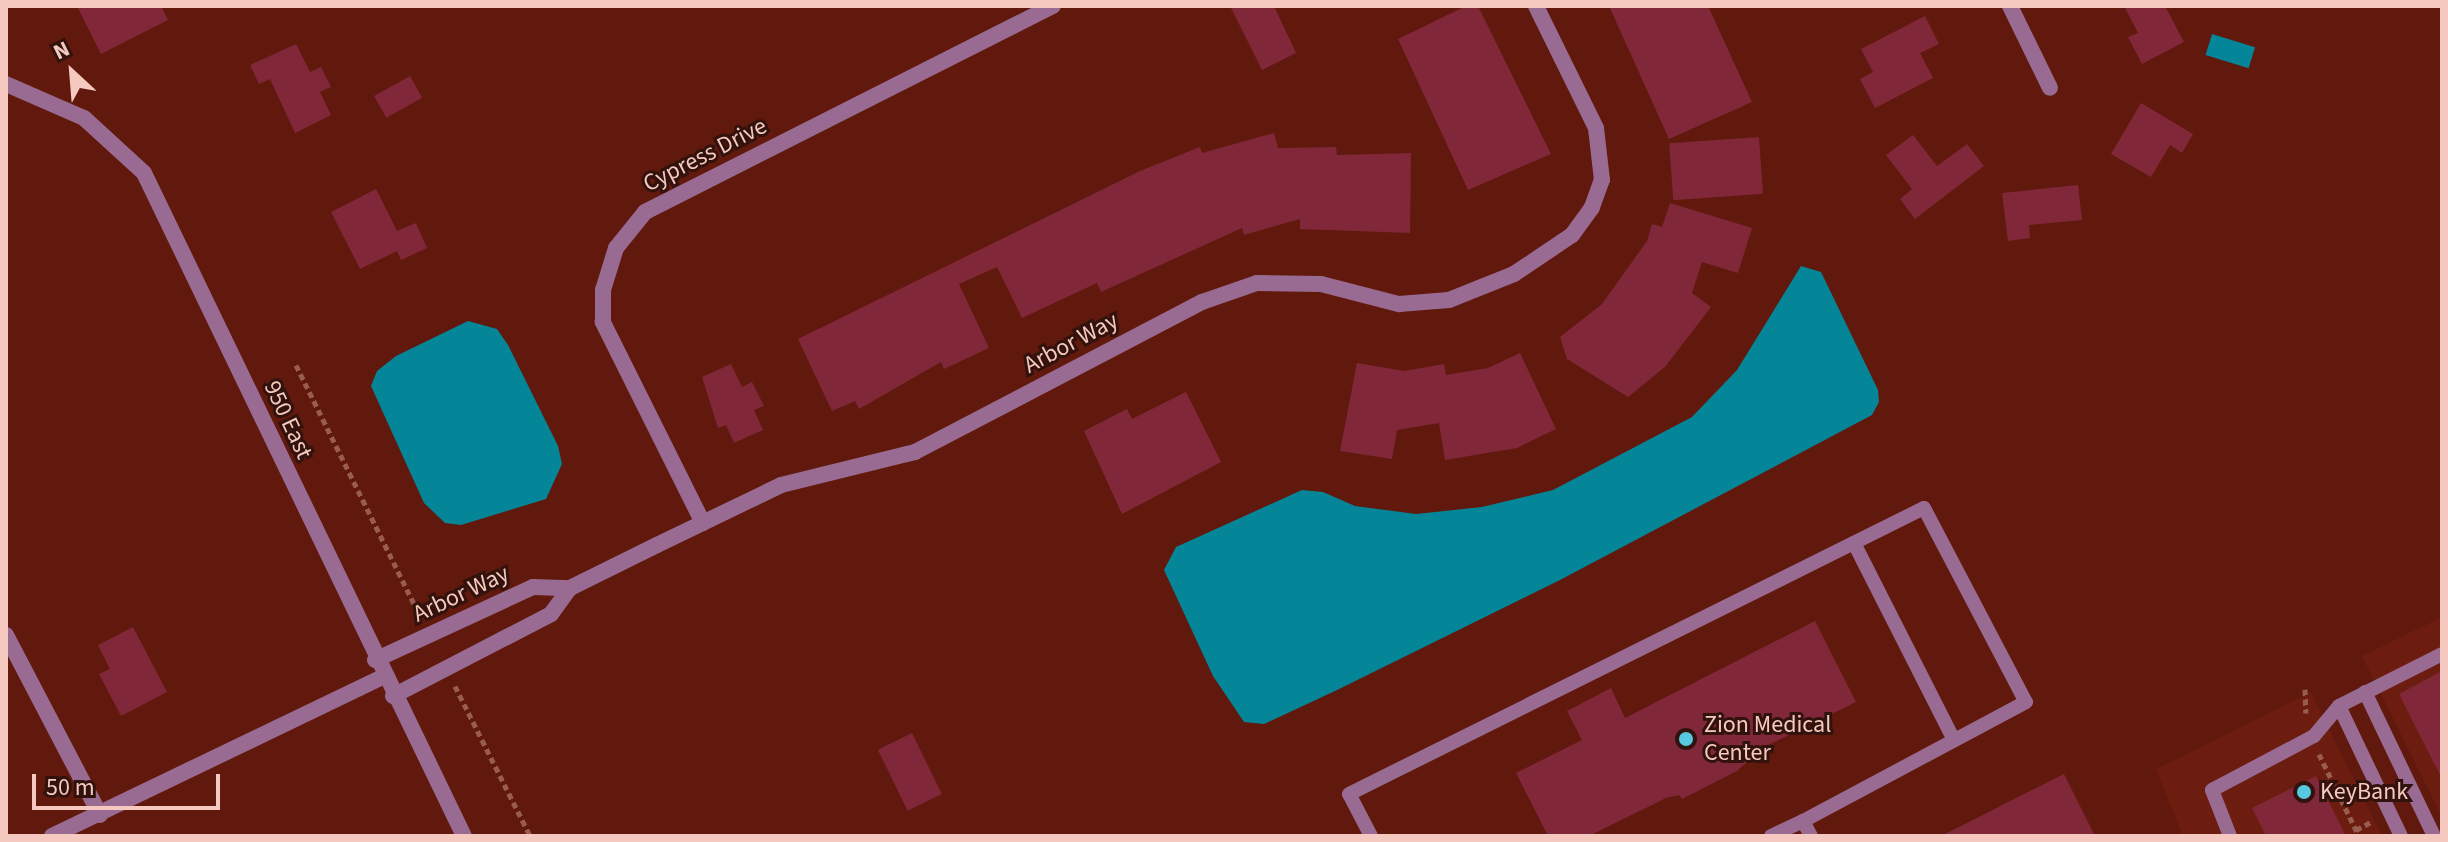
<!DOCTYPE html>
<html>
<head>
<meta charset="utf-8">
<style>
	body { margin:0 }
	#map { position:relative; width:2448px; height:842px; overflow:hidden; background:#60190c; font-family:"Source Sans 3",sans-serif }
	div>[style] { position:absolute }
	.built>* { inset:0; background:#6d1d0f }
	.water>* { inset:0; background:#058598; transform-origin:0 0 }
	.building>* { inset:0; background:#802739; transform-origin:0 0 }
	.path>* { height:5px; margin-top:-2.5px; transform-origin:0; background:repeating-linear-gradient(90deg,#985c50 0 6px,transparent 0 10px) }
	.service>* { height:14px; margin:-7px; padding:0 7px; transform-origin:7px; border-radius:7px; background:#9a6b92 }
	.minor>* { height:16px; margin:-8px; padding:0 8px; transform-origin:8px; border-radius:8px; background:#9a6b92 }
	.tertiary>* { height:16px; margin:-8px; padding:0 8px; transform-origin:8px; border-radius:8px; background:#9a6b92 }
	.dots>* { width:22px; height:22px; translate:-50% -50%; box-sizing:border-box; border:4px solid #32120c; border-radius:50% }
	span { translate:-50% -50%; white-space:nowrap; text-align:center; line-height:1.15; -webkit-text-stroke:6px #32120c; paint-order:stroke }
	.street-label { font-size:24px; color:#f5c9bf }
	.poi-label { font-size:24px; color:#f5c9bf }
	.left { translate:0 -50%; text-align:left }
	.frame { position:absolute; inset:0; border:8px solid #f5c9bf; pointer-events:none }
	.north { position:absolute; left:32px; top:32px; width:80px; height:80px; -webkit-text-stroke:6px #32120c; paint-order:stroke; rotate:334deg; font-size:22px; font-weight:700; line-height:32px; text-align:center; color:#f5c9bf }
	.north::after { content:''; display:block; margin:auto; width:28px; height:36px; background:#f5c9bf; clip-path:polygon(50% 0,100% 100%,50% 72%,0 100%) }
	.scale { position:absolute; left:32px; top:774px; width:188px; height:36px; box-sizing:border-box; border:4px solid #f5c9bf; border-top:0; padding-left:10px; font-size:24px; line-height:28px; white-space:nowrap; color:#f5c9bf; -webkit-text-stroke:6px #32120c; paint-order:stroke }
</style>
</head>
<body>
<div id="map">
	<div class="built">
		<div style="clip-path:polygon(2442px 617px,2442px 817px,2362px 656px)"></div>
		<div style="clip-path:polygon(2311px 692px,2382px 836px,2183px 836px,2156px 769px)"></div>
	</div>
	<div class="water">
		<div style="left:2212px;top:34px;width:45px;height:22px;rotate:17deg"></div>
		<div style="clip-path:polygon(1801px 266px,1821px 272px,1878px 390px,1879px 402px,1872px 415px,1560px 580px,1335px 691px,1264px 724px,1244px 722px,1213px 676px,1164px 570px,1176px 547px,1302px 490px,1323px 492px,1355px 506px,1416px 514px,1482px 507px,1553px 490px,1692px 417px,1737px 370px)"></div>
		<div style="clip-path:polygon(468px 321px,497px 329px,508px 345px,558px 446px,562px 464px,546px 499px,461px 525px,445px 523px,424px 503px,371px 386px,377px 371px,396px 356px)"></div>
	</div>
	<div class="building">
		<div style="clip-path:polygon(77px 6px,161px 6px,168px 20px,101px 54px)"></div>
		<div style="clip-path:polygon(1230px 6px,1274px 6px,1296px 53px,1262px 70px)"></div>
		<div style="clip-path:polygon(1466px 6px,1478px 6px,1551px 154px,1468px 190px,1398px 39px)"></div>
		<div style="clip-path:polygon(1609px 6px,1708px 6px,1752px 102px,1669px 139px)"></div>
		<div style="clip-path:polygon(2124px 6px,2165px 6px,2184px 42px,2142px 64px,2128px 37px,2138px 33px)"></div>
		<div style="clip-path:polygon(1925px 16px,1939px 44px,1920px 53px,1933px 78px,1875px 108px,1860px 79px,1873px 72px,1861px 49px)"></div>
		<div style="clip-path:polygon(296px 44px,310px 72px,321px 67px,331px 87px,320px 92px,331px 115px,295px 133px,270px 79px,259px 84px,250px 65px)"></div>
		<div style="left:410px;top:76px;width:25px;height:41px;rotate:61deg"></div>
		<div style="clip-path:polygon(2141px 103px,2193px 134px,2182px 153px,2170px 145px,2151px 177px,2111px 154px)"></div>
		<div style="clip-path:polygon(1274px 133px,1278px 148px,1336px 147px,1337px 155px,1411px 153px,1410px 233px,1300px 229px,1300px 219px,1244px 235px,1242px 228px,1101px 292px,1097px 283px,1022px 318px,997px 267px,959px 284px,989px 348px,944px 369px,941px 362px,859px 409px,855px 401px,832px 411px,798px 339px,1140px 171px,1200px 147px,1202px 153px)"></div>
		<div style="clip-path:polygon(1913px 135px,1937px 166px,1967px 144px,1984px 166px,1915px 219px,1900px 199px,1912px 189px,1886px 155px)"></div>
		<div style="left:1759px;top:137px;width:57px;height:90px;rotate:86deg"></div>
		<div style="clip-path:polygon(2078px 185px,2082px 220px,2029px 225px,2030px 238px,2008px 241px,2002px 193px)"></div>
		<div style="clip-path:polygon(376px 189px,397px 231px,416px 223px,427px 248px,401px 260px,397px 251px,360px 269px,331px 212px)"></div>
		<div style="clip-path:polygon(1670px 203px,1752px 228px,1738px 273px,1702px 262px,1692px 293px,1711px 307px,1665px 367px,1628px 397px,1567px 359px,1560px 337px,1602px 304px,1647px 241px,1652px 224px,1662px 227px)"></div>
		<div style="clip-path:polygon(1520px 353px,1556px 429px,1517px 448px,1445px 460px,1439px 423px,1397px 430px,1392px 459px,1340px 451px,1357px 363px,1404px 371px,1444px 364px,1446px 375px,1488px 368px)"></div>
		<div style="clip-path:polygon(731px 364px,742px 387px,752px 382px,764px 406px,754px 410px,763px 430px,734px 443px,726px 425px,718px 428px,702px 377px)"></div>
		<div style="clip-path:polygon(1186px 392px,1221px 462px,1122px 514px,1084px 431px,1127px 409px,1132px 419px)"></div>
		<div style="clip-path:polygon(1815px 621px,1856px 702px,1744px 757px,1747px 762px,1737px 771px,1682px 799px,1679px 795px,1666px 798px,1589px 836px,1548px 836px,1516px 773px,1582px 740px,1567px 711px,1611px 688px,1625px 718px)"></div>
		<div style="clip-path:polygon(133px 627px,167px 692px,121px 716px,99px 674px,110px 669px,98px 645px)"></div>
		<div style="clip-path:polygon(2442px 671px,2442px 779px,2399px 694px)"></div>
		<div style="left:912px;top:733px;width:68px;height:38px;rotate:64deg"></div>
		<div style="clip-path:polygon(2064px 774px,2095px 836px,1941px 836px)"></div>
		<div style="clip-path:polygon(2316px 776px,2346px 836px,2266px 836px,2252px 808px)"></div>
	</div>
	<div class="path">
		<div style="left:296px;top:365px;width:275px;rotate:63.7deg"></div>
		<div style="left:455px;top:686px;width:168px;rotate:63.4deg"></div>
		<div style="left:2305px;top:689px;width:24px;rotate:88deg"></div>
		<div style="left:2319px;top:754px;width:91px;rotate:64deg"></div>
		<div style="left:2356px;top:830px;width:19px;rotate:-28deg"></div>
	</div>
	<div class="service">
		<div style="left:1854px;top:543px;width:221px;rotate:63.1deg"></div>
		<div style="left:2365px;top:692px;width:160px;rotate:64.4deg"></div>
		<div style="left:2339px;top:706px;width:144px;rotate:64.5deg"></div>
		<div style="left:1371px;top:836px;width:47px;rotate:-117.6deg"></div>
		<div style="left:1349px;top:794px;width:642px;rotate:-26.45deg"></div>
		<div style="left:1924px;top:508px;width:219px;rotate:62.3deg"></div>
		<div style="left:2026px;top:702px;width:253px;rotate:151.9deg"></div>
		<div style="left:1803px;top:821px;width:17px;rotate:62deg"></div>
		<div style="left:1771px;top:836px;width:35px;rotate:-25deg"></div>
		<div style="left:2230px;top:836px;width:49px;rotate:-111.4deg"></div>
		<div style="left:2212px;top:790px;width:115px;rotate:-27.9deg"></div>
		<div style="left:2314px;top:736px;width:39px;rotate:-50deg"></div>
		<div style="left:2339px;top:706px;width:115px;rotate:-26.8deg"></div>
	</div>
	<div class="minor">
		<div style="left:2010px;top:6px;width:91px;rotate:64deg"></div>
		<div style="left:703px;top:523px;width:225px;rotate:-116.5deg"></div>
		<div style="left:603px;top:322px;width:32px;rotate:-90deg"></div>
		<div style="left:603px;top:290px;width:44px;rotate:-72.8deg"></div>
		<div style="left:616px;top:248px;width:46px;rotate:-51.1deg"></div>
		<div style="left:645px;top:212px;width:457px;rotate:-26.8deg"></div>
		<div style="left:6px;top:635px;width:203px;rotate:62.4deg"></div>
		<div style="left:375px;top:660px;width:174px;rotate:-24.8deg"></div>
		<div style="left:533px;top:587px;width:37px;rotate:2deg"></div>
		<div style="left:393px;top:696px;width:178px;rotate:-27.4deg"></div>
		<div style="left:551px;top:614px;width:32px;rotate:-54deg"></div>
		<div style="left:570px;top:588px;width:97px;rotate:-26.3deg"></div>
		<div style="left:657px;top:545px;width:138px;rotate:-25.8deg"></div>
		<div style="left:781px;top:485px;width:138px;rotate:-13.8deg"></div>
		<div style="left:915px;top:452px;width:324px;rotate:-27.6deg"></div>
		<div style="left:1202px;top:302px;width:58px;rotate:-19.1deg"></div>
		<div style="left:1257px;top:283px;width:64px;rotate:0.9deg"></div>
		<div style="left:1321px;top:284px;width:81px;rotate:14.4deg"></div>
		<div style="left:1399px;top:304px;width:50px;rotate:-4.6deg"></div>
		<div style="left:1449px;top:300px;width:70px;rotate:-21.8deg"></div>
		<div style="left:1514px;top:274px;width:70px;rotate:-33.9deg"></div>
		<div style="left:1572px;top:235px;width:34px;rotate:-54deg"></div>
		<div style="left:1592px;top:207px;width:29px;rotate:-70deg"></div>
		<div style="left:1602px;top:180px;width:52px;rotate:-96.6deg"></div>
		<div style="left:1596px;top:128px;width:136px;rotate:-116.2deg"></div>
		<div style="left:52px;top:836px;width:367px;rotate:-25.7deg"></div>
	</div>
	<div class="tertiary">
		<div style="left:6px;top:84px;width:85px;rotate:23.6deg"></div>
		<div style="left:84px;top:118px;width:81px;rotate:42.5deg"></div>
		<div style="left:144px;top:173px;width:736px;rotate:64.24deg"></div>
	</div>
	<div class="dots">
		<div style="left:1686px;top:739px;background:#56c9e0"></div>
		<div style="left:2304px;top:792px;background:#56c9e0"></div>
	</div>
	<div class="street-label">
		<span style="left:705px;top:155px;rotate:-27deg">Cypress Drive</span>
		<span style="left:1071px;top:343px;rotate:-28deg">Arbor Way</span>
		<span style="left:288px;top:420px;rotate:65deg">950 East</span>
		<span style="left:461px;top:594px;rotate:-25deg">Arbor Way</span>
	</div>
	<div class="poi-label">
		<span class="left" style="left:1704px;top:739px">Zion Medical<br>Center</span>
		<span class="left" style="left:2320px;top:792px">KeyBank</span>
	</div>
	<div class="frame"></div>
	<div class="north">N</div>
	<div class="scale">50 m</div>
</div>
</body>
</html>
